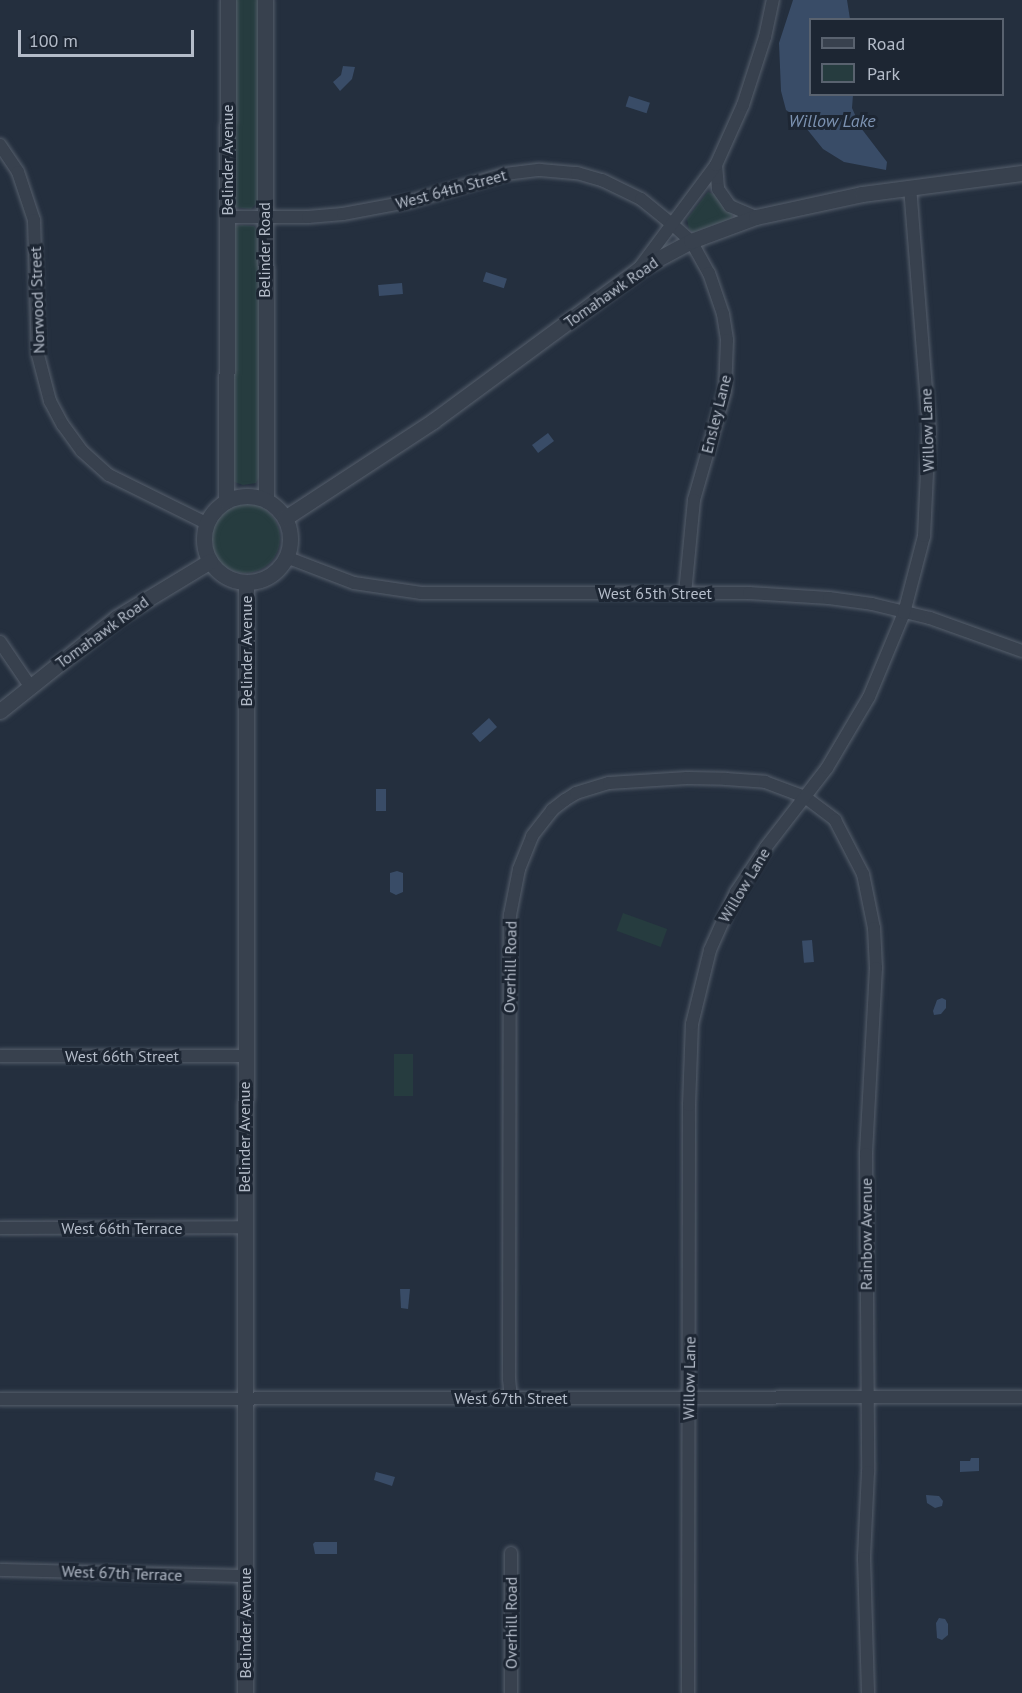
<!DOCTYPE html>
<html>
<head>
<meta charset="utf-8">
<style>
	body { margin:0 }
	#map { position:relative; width:1022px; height:1693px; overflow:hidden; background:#242f3e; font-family:"PT Sans",sans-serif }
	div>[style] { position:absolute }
	.green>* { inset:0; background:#263c3f; transform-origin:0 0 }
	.round { border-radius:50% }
	.water>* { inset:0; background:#394c67; transform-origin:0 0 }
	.roads { filter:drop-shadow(0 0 2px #565f6c) drop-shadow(0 0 2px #565f6c) }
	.minor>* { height:12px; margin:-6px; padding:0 6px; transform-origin:6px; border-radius:6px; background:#38414e }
	.tertiary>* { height:15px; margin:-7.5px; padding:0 7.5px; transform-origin:7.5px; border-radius:7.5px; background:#38414e }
	.tertiary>.ring { margin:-7.5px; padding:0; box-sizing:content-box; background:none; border:15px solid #38414e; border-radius:50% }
	span { translate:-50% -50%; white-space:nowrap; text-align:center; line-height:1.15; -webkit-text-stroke:6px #1d2633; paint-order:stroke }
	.street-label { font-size:16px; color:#b4bcc9 }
	.water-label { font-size:18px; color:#7c92b1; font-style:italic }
	.legend { position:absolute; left:809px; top:18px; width:195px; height:78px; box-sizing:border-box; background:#1d2633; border:2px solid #59626f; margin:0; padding:8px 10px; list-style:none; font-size:18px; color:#b4bcc9 }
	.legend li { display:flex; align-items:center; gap:12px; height:30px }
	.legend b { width:30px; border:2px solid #59626f }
	.scale { position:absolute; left:18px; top:30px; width:176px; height:27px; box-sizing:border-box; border:3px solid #b4bcc9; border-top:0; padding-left:8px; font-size:18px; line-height:21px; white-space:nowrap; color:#b4bcc9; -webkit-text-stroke:4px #1d2633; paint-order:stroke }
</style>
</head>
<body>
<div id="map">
	<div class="green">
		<div style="clip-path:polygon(231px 0,258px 0,258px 202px,251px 209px,233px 207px)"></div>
		<div style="clip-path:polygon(708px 192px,715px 195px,732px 214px,732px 218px,694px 233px,689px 229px,687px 219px)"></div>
		<div style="clip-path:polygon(241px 225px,254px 226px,259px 233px,259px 477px,256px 483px,243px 485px,232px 481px,233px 227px)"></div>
		<div class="round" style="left:210px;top:503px;width:70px;height:70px"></div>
		<div style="left:623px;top:913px;width:47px;height:19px;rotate:20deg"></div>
		<div style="left:394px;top:1054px;width:19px;height:42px"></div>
	</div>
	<div class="water">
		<div style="clip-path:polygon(793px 0,847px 0,850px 19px,810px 20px,810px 94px,853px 95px,852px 108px,861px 128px,887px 162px,886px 170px,844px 162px,823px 149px,798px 118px,786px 110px,781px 91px,779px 43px)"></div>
		<div style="clip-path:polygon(343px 66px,355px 67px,352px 79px,340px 91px,333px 82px,341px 75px)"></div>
		<div style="left:629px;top:96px;width:22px;height:11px;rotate:18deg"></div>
		<div style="left:486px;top:272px;width:22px;height:10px;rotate:18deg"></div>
		<div style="left:402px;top:283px;width:11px;height:24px;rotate:85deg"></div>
		<div style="left:548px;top:433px;width:10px;height:20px;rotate:53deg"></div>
		<div style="left:489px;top:718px;width:12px;height:23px;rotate:48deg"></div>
		<div style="left:386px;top:789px;width:22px;height:10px;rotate:90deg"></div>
		<div style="clip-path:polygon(397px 871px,403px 873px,403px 892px,396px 895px,390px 892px,390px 873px)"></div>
		<div style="left:812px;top:940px;width:22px;height:10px;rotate:85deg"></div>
		<div style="clip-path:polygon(942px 998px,946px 1000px,946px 1008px,941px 1014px,934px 1015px,933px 1011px,937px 1000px)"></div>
		<div style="clip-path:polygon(400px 1289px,410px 1289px,408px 1309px,401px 1308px)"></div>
		<div style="clip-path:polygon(971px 1458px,979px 1458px,979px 1471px,960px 1472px,960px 1461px,970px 1461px)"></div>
		<div style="clip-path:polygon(376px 1472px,395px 1477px,392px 1486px,374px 1480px)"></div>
		<div style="clip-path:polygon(926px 1495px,939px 1496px,943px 1501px,942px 1506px,935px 1508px,927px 1503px)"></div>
		<div style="clip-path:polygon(315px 1542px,337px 1542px,337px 1554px,315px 1554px,313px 1544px)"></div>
		<div style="clip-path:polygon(939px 1618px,945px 1619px,948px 1624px,948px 1635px,942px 1640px,937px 1638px,936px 1623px)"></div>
	</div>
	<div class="roads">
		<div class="minor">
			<div style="left:0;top:145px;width:32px;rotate:56deg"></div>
			<div style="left:18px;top:172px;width:51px;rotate:71.6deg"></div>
			<div style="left:34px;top:220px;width:135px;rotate:88.3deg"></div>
			<div style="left:38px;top:355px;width:48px;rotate:75.4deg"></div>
			<div style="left:50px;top:401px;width:27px;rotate:62deg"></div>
			<div style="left:63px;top:425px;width:32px;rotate:54deg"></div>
			<div style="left:82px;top:451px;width:36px;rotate:42deg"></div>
			<div style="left:109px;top:475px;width:108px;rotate:26.3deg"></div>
			<div style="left:716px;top:165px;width:24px;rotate:85deg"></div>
			<div style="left:718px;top:189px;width:21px;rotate:55deg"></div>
			<div style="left:730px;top:206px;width:28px;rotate:23deg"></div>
			<div style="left:227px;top:217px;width:81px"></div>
			<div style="left:308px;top:217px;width:35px;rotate:-5deg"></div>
			<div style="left:343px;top:214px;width:66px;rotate:-10.5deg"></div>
			<div style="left:408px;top:202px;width:101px;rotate:-16.1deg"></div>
			<div style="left:505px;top:174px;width:35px;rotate:-7deg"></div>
			<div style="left:540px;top:170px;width:37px;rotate:5deg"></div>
			<div style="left:577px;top:173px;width:26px;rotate:16deg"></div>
			<div style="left:602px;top:180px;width:43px;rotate:26deg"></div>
			<div style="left:641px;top:199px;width:41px;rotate:39.1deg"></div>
			<div style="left:673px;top:225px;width:24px;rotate:42deg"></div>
			<div style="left:691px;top:241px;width:37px;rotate:61deg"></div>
			<div style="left:709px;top:273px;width:43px;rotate:71.1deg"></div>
			<div style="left:723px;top:314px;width:26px;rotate:81deg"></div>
			<div style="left:727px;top:340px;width:51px;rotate:92.2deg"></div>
			<div style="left:725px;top:391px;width:113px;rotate:105.9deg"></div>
			<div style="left:694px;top:500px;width:93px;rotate:95.5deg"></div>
			<div style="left:640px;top:267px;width:127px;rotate:-53.3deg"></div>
			<div style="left:716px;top:165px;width:66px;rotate:-65.8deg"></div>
			<div style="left:743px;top:105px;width:71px;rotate:-72.1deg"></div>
			<div style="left:765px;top:37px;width:38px;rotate:-78deg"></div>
			<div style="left:286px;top:557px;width:73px;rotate:20.9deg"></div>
			<div style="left:354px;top:583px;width:68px;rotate:8.5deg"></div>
			<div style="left:421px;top:593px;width:328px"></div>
			<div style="left:749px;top:593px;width:80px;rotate:3.6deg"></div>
			<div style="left:829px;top:598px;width:43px;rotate:7.9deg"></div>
			<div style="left:872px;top:604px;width:60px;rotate:13.6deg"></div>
			<div style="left:930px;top:618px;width:98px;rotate:19.7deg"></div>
			<div style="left:0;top:642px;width:53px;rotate:55.7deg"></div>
			<div style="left:0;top:1056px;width:244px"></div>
			<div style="left:0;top:1228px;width:244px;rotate:-0.2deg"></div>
			<div style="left:511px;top:1398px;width:19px;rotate:-96deg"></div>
			<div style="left:509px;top:1379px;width:464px;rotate:-89.9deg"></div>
			<div style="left:510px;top:915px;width:47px;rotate:-78.9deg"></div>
			<div style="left:519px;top:869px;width:35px;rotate:-68deg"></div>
			<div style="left:532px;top:836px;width:33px;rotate:-52deg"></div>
			<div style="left:552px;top:810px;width:16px;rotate:-38deg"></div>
			<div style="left:565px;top:800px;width:13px;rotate:-32deg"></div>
			<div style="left:576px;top:793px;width:34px;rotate:-17deg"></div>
			<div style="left:609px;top:783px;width:78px;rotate:-3.7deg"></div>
			<div style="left:687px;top:778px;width:39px;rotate:1deg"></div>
			<div style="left:726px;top:779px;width:39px;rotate:4deg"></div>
			<div style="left:765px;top:782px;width:43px;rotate:20.6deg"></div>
			<div style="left:805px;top:797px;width:38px;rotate:37deg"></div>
			<div style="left:835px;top:820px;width:61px;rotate:62.6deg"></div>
			<div style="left:863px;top:874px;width:55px;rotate:78.5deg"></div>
			<div style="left:874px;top:928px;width:40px;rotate:87.1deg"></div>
			<div style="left:876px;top:968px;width:186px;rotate:93.1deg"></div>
			<div style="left:866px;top:1154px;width:318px;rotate:89.6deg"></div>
			<div style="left:868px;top:1472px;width:86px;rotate:92.7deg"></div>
			<div style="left:864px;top:1558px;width:135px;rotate:88.3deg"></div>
			<div style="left:0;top:1399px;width:1022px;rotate:-0.11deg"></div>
			<div style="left:511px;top:1553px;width:140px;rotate:90deg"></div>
			<div style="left:0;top:1570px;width:245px;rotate:1.4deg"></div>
			<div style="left:688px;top:1693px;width:588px;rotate:-89.9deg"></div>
			<div style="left:689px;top:1105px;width:81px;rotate:-87.9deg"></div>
			<div style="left:692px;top:1024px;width:76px;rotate:-76.3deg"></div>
			<div style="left:710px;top:950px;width:64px;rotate:-65.9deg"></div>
			<div style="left:736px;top:892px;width:54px;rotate:-56.3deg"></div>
			<div style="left:766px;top:847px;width:100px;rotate:-52.3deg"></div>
			<div style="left:827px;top:768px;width:82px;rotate:-59.4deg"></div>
			<div style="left:869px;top:697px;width:91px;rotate:-67.4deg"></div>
			<div style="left:904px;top:613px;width:80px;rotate:-75.4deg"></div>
			<div style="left:924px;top:536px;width:108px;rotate:-87.3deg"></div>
			<div style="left:929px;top:428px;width:241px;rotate:-94.5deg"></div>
		</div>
		<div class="tertiary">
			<div style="left:265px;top:0;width:500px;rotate:89.89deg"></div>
			<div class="ring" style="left:204px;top:496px;width:71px;height:71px"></div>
			<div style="left:226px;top:501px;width:501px;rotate:-89.77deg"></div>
			<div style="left:285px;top:518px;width:177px;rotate:-33.2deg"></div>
			<div style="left:433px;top:421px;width:256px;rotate:-36.4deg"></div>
			<div style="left:639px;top:269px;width:59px;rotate:-28.3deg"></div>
			<div style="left:691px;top:241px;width:69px;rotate:-20.3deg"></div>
			<div style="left:756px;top:217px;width:108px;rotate:-12.2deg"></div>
			<div style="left:862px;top:194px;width:161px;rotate:-7.5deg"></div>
			<div style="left:0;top:711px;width:149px;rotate:-38.7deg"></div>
			<div style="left:116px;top:618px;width:110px;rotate:-31.2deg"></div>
			<div style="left:245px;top:1693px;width:1111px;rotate:-89.95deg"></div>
		</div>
	</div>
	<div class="street-label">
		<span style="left:227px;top:160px;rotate:-90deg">Belinder Avenue</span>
		<span style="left:451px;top:189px;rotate:-15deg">West 64th Street</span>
		<span style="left:264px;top:250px;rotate:-90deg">Belinder Road</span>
		<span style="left:611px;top:292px;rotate:-35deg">Tomahawk Road</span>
		<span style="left:37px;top:300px;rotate:-92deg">Norwood Street</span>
		<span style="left:716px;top:414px;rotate:-76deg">Ensley Lane</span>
		<span style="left:927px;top:430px;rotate:-92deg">Willow Lane</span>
		<span style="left:655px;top:593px">West 65th Street</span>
		<span style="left:102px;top:632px;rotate:-36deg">Tomahawk Road</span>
		<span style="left:246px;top:651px;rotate:-90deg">Belinder Avenue</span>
		<span style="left:744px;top:885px;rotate:-59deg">Willow Lane</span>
		<span style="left:510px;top:967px;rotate:-89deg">Overhill Road</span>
		<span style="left:122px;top:1056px">West 66th Street</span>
		<span style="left:244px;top:1137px;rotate:-90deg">Belinder Avenue</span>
		<span style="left:122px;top:1228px">West 66th Terrace</span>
		<span style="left:866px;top:1234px;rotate:-90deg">Rainbow Avenue</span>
		<span style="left:689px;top:1378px;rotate:-89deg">Willow Lane</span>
		<span style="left:511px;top:1398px">West 67th Street</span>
		<span style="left:122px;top:1573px;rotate:2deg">West 67th Terrace</span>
		<span style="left:245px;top:1623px;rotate:-90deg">Belinder Avenue</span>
		<span style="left:511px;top:1623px;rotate:-90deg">Overhill Road</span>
	</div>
	<div class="water-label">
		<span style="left:832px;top:121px">Willow Lake</span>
	</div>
	<ul class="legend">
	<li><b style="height:8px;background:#38414e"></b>Road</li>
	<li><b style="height:16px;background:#263c3f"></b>Park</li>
	</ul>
	<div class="scale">100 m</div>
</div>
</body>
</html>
